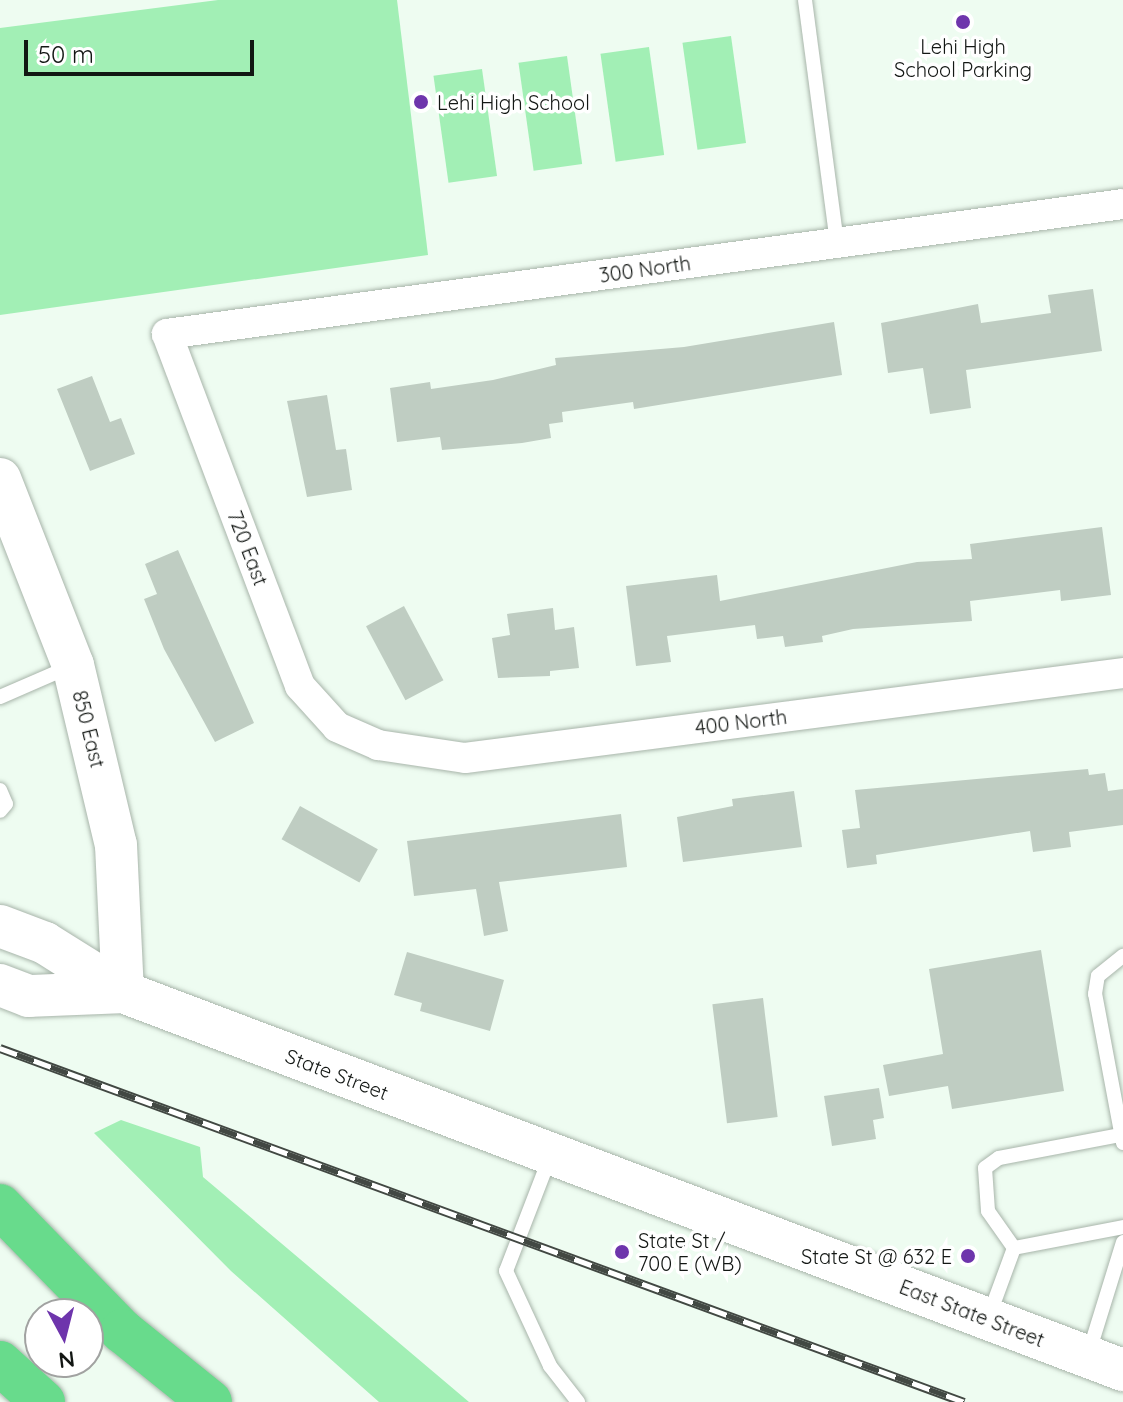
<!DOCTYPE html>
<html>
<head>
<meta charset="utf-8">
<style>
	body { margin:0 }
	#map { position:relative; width:1123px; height:1402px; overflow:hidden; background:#eefcf1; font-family:Quicksand,sans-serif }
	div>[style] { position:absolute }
	.green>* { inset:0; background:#a2efb5; transform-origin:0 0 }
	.building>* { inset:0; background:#bfcdc2; transform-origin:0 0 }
	.roads { filter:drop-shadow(0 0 2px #a8b5aa) drop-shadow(0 0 2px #a8b5aa) }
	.lane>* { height:14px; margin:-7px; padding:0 7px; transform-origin:7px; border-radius:7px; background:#fff }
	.street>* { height:30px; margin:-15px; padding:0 15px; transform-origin:15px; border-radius:15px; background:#fff }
	.secondary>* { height:42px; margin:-21px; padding:0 21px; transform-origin:21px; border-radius:21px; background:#fff }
	.highway>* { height:44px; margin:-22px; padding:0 22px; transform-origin:22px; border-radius:22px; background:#68db8c }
	.rail>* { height:9px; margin-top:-4.5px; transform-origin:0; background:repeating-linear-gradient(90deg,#fff 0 18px,#424843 0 36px); box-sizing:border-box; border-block:2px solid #424843 }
	.dots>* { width:22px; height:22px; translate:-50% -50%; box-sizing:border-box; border:4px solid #fff; border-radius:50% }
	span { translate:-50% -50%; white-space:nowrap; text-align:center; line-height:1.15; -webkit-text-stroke:7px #fff; paint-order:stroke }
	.poi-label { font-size:20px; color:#131714 }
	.left { translate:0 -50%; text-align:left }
	.right { translate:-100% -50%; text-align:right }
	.street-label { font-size:20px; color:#131714 }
	.north { position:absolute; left:24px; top:1298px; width:80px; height:80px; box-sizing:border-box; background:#fff; border:2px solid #a1a2a1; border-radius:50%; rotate:173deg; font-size:22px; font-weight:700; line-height:32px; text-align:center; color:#131714 }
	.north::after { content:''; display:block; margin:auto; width:28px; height:36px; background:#6e35ac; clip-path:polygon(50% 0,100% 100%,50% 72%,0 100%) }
	.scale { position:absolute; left:24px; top:40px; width:230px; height:36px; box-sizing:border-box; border:4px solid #131714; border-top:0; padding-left:10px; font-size:24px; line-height:28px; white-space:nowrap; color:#131714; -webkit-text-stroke:6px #fff; paint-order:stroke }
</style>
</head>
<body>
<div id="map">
	<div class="green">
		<div style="clip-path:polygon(218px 0,397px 0,428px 255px,0 315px,0 28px)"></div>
		<div style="left:731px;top:36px;width:108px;height:49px;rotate:82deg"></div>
		<div style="left:649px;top:47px;width:109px;height:49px;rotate:82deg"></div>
		<div style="left:567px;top:56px;width:109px;height:49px;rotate:82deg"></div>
		<div style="left:482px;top:69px;width:108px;height:49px;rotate:82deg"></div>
		<div style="clip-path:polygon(121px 1120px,200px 1147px,203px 1177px,469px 1402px,379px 1402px,231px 1271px,94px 1133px)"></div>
	</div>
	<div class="building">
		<div style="clip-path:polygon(1093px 289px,1102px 351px,966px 370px,971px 408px,930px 414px,923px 368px,888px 373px,881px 323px,978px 304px,981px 323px,1051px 313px,1048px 295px)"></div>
		<div style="clip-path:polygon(834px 322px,842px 375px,634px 409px,633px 402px,562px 412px,563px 422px,549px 424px,551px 438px,522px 443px,442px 450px,440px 437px,397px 442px,390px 388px,430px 382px,431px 389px,493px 380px,556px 365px,555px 358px,684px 347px)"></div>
		<div style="clip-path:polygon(92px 376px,110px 422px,121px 418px,135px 454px,90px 471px,57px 389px)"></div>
		<div style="clip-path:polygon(327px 395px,336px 450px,346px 449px,352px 490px,307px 497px,287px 401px)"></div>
		<div style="clip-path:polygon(1102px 527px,1111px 595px,1061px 601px,1060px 590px,970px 601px,972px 621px,853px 629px,822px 636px,823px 642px,785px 647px,783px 636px,757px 639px,755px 625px,667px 636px,671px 662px,636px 666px,626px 586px,717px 575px,720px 601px,917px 562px,972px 559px,970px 544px)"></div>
		<div style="clip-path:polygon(178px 550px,254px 723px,215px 742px,164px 649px,144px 599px,157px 594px,145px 564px)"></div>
		<div style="left:404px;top:606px;width:84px;height:43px;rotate:62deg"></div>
		<div style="clip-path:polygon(553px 608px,555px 630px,574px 627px,579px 668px,550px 671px,550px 676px,498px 678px,492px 638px,510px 635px,507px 614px)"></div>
		<div style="clip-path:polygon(1088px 769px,1089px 775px,1105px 773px,1108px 791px,1123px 789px,1123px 825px,1069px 832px,1071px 847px,1033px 852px,1030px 831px,876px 855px,877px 864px,847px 868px,842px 830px,860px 828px,855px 790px)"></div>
		<div style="clip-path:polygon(794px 791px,802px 847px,683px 862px,677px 817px,733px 806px,732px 799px)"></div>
		<div style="left:300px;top:806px;width:89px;height:38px;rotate:29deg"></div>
		<div style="clip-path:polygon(621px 814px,627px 867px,499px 882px,508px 931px,484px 936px,476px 889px,414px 896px,407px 841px)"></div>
		<div style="clip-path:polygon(1041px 950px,1064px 1091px,952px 1109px,948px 1086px,889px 1096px,883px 1065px,943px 1054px,929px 969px)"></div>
		<div style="clip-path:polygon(407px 952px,504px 980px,490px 1031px,420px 1011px,422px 1003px,394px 995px)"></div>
		<div style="left:763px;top:998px;width:120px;height:51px;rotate:83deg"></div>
		<div style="clip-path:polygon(879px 1088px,884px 1118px,873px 1120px,876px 1139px,832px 1146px,824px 1096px)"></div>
	</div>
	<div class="roads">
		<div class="lane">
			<div style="left:805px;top:0;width:245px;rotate:82.5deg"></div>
			<div style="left:0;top:697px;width:75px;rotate:-23.5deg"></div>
			<div style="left:0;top:790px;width:15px;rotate:67deg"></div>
			<div style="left:6px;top:804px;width:9px;rotate:131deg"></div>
			<div style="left:1123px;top:1143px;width:152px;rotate:-100.6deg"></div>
			<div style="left:1095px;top:994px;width:18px;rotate:-81deg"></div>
			<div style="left:1098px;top:976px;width:32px;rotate:-39deg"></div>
			<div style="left:550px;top:1157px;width:122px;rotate:111.1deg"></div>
			<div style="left:506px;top:1271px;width:105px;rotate:65.1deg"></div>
			<div style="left:550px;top:1366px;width:46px;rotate:52.1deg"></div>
			<div style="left:1014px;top:1248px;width:45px;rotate:-125.1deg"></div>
			<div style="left:988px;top:1211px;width:43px;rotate:-94deg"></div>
			<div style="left:985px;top:1168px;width:17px;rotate:-36deg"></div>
			<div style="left:999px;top:1158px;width:124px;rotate:-10.7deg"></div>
			<div style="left:989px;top:1316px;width:72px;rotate:-69.8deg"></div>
			<div style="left:1014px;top:1248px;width:111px;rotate:-10.9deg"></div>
			<div style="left:1089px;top:1352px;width:115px;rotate:-72.8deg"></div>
		</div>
		<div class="street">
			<div style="left:1123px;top:204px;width:965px;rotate:172.26deg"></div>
			<div style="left:167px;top:334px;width:376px;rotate:69.3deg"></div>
			<div style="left:300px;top:686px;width:55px;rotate:47.9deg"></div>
			<div style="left:337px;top:727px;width:45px;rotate:23.7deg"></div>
			<div style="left:378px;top:745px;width:88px;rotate:8.5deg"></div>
			<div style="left:465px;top:758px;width:663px;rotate:-7.36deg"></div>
		</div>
		<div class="secondary">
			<div style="left:0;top:479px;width:200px;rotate:68.6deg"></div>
			<div style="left:73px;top:665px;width:185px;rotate:76.6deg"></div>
			<div style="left:116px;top:845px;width:147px;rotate:87.3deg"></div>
			<div style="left:0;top:926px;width:48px;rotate:20.7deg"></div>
			<div style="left:45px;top:943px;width:92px;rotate:32.1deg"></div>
			<div style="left:123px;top:992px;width:1069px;rotate:20.71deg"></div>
			<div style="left:0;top:985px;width:31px;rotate:21deg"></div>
			<div style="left:29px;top:996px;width:94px;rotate:-2.4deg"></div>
		</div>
		<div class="highway">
			<div style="left:0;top:1206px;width:175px;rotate:45.7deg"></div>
			<div style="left:122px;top:1331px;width:113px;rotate:38.9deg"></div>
			<div style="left:0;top:1363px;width:58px;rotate:42.2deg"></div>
		</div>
	</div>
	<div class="rail">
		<div style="left:0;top:1048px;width:1027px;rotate:20.16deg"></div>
	</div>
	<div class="dots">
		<div style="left:963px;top:22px;background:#6e35ac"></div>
		<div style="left:421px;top:102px;background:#6e35ac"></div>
		<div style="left:622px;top:1252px;background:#6e35ac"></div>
		<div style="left:968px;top:1256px;background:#6e35ac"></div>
	</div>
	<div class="poi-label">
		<span style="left:963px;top:58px">Lehi High<br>School Parking</span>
		<span class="left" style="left:437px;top:102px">Lehi High School</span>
		<span class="left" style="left:638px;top:1252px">State St /<br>700 E (WB)</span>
		<span class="right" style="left:952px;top:1256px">State St @ 632 E</span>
	</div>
	<div class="street-label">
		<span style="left:645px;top:269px;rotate:-8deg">300 North</span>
		<span style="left:248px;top:548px;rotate:69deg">720 East</span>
		<span style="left:741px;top:722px;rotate:-7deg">400 North</span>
		<span style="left:89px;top:729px;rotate:76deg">850 East</span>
		<span style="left:337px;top:1074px;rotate:21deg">State Street</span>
		<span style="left:972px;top:1313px;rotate:21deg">East State Street</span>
	</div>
	<div class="north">N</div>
	<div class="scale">50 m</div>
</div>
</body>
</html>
